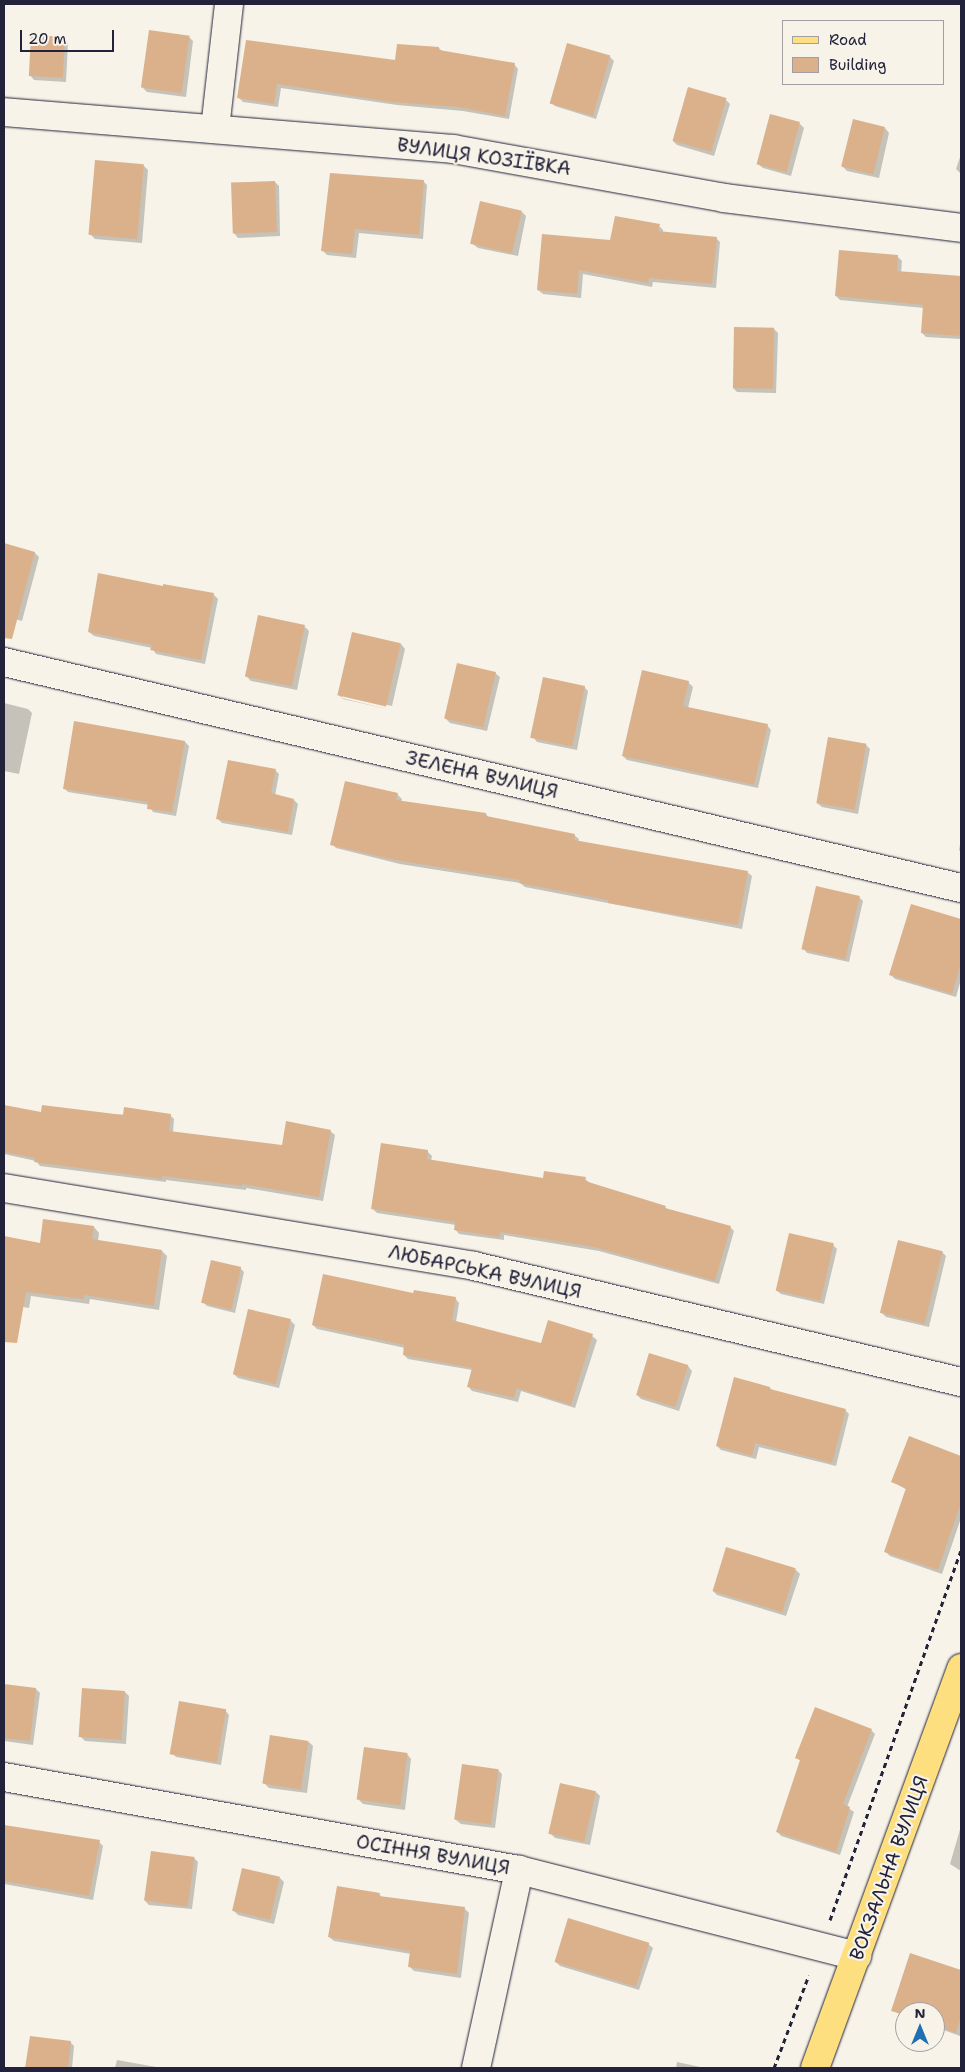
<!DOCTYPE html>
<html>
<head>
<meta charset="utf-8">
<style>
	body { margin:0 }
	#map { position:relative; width:965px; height:2072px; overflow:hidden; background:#f7f3e8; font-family:"Shantell Sans",sans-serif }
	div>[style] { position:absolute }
	.shadow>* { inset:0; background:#0003 }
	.building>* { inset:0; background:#dbb18c; transform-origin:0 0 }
	.path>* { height:3px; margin-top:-1.5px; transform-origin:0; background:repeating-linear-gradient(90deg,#22223b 0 5px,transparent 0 9px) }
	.roads { filter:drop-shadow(0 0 1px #22223b) drop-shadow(0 0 1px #22223b) }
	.minor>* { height:28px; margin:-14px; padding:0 14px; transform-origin:14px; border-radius:14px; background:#f7f3e8 }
	.major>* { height:28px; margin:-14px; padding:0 14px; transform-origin:14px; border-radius:14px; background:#fedf80 }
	span { translate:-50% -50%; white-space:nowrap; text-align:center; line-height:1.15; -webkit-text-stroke:4.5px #f7f3e8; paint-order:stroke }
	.street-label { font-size:19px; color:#22223b }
	.frame { position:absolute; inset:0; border:5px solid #22223b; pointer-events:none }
	.legend { position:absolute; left:782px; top:20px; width:162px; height:65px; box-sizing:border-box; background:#f7f3e8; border:1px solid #a29fa3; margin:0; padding:6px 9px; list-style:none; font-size:15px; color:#22223b }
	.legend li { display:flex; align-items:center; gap:10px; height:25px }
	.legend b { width:25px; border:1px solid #a29fa3 }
	.north { position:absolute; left:895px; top:2002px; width:50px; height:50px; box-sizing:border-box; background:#f7f3e8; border:1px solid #a29fa3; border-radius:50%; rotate:0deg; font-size:14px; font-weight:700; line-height:20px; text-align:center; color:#22223b }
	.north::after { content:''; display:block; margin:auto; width:18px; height:22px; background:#1f6fb2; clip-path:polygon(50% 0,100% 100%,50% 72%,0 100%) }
	.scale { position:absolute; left:20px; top:30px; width:94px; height:22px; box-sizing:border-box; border:2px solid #22223b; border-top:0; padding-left:6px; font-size:15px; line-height:18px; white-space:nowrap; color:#22223b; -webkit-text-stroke:4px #f7f3e8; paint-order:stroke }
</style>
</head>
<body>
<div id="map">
	<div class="shadow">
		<div style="clip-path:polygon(189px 37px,193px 41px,186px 97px,147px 92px,143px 88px)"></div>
		<div style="clip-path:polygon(64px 38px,68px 43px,66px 82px,34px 80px,30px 75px)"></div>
		<div style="clip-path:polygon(247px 42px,397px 61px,439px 48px,442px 51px,514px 64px,518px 69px,509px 119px,463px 111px,397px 105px,281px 88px,278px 107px,243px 102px,239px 98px)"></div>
		<div style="clip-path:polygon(568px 44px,610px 57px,614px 61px,596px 119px,555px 106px,551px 102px)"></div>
		<div style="clip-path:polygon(688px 88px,726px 100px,730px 104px,714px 156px,677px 145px,673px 141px)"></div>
		<div style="clip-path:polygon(771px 116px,800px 124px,804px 128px,791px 176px,763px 168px,758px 164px)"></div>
		<div style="clip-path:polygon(885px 128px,889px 133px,879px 178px,847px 171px,843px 167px)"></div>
		<div style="clip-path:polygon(961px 154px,961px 174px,956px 169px)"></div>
		<div style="clip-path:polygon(96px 161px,144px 166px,148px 170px,142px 243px,95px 239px,91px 235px)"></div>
		<div style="clip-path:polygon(423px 181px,427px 185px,423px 239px,359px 233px,356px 258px,327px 255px,323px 251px)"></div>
		<div style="clip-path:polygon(275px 182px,279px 186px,280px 236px,238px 238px,234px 233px)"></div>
		<div style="clip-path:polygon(522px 212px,526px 216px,518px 256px,478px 248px,473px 244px)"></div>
		<div style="clip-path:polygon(659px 226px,663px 230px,663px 233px,716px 238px,720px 242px,716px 288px,653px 282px,652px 287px,583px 274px,581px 298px,543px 294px,538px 290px,611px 242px)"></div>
		<div style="clip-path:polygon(898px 257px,902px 261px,901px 273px,961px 277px,961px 339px,926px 337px,922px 333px,924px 308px,840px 300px,836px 296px)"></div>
		<div style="clip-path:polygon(774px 329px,778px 333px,776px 393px,737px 392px,733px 388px)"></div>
		<div style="clip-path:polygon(4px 545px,35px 553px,39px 557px,22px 621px,4px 616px)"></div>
		<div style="clip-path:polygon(164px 588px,214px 595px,218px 599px,205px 664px,156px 654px,152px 648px,94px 636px,89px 632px)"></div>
		<div style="clip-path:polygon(259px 617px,305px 627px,309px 631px,297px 690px,251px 681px,247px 677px)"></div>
		<div style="clip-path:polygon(353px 633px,401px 644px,405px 649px,392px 706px,342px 695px,342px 698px,391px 710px,343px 699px,339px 695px)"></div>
		<div style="clip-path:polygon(495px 673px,500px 677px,487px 731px,450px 723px,446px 719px)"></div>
		<div style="clip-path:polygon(688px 682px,693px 687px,688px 708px,767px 725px,771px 730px,758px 788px,627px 760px,623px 756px)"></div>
		<div style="clip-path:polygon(584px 687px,588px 691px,577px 750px,537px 742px,533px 737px)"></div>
		<div style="clip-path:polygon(4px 703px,28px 709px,32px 713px,19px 774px,4px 771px)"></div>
		<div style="clip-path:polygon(75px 723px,185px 742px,189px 746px,176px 816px,153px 812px,149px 805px,68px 792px,64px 788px)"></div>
		<div style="clip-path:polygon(866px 745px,870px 749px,858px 814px,822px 807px,817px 803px)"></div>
		<div style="clip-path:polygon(275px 770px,279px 774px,275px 796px,294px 800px,298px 804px,292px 835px,222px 823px,218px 819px)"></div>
		<div style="clip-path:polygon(397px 794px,402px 799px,401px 802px,486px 814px,489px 818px,574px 835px,579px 839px,578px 842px,747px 872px,752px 876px,742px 929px,525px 887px,520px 883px,400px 864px,336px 848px,332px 844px)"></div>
		<div style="clip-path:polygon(961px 839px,961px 853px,959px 850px)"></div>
		<div style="clip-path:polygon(859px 897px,863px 901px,849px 962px,807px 953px,803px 948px)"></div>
		<div style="clip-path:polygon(912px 905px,961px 921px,961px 979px,956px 997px,895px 979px,891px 975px)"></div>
		<div style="clip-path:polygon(4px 1106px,42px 1114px,170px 1115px,174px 1119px,173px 1132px,283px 1147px,330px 1131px,335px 1135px,323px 1201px,246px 1188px,246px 1190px,166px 1180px,166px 1182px,40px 1166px,36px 1161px,4px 1154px)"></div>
		<div style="clip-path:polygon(427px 1151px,432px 1156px,431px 1161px,544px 1179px,585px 1179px,590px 1183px,665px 1207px,668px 1210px,730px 1227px,734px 1231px,719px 1284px,599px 1251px,504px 1235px,504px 1240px,459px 1234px,455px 1229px,456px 1225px,377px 1213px,372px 1208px)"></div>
		<div style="clip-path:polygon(94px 1227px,99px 1233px,98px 1241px,162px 1251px,167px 1256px,159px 1310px,90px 1299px,89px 1304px,31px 1296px,29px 1308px,4px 1304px,4px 1253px,7px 1238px,41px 1245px)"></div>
		<div style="clip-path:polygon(833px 1245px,837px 1249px,824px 1304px,781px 1294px,776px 1290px)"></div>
		<div style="clip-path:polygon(942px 1252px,946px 1256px,929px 1327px,886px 1317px,882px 1313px)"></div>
		<div style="clip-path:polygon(240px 1268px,244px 1272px,235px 1313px,207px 1306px,203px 1302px)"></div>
		<div style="clip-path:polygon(414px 1295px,455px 1298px,459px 1303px,456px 1322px,541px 1344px,592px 1336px,597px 1340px,575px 1408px,521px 1391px,518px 1402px,472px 1391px,468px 1386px,472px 1370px,408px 1359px,404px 1355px,405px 1348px,317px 1329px,313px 1325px)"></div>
		<div style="clip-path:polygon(290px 1320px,295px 1325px,279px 1388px,238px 1378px,233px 1373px)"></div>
		<div style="clip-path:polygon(649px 1355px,688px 1366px,692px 1371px,679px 1411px,641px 1399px,637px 1395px)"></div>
		<div style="clip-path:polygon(770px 1388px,773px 1391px,845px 1410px,849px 1414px,836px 1466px,759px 1447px,756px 1459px,721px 1450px,717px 1446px)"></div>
		<div style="clip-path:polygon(910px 1438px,961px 1457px,961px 1518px,942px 1574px,890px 1556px,885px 1551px,907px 1490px,893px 1482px)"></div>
		<div style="clip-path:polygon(796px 1570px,800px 1574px,786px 1616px,717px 1595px,713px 1591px)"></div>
		<div style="clip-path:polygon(4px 1685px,36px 1689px,40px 1693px,33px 1745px,4px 1741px)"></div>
		<div style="clip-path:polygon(84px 1689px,125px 1692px,129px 1696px,126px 1744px,85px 1741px,80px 1736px)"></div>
		<div style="clip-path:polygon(225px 1710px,229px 1715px,221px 1765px,176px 1757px,172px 1753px)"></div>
		<div style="clip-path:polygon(871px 1730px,875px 1734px,847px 1807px,854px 1812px,840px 1855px,781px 1836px,777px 1831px,801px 1761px,797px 1758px)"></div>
		<div style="clip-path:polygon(309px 1742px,313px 1746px,307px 1793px,269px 1788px,265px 1784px)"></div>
		<div style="clip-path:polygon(407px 1754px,411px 1759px,405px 1810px,363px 1804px,359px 1800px)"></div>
		<div style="clip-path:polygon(498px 1770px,502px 1774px,495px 1828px,461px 1824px,456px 1820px)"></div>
		<div style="clip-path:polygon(596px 1792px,600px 1796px,590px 1845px,555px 1838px,551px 1834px)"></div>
		<div style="clip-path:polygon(4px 1826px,99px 1842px,103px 1846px,93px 1900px,4px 1884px)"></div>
		<div style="clip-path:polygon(961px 1826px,961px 1871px,950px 1864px)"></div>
		<div style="clip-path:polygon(194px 1858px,198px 1862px,192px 1909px,149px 1905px,145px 1901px)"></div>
		<div style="clip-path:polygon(280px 1878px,284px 1882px,274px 1924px,238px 1915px,234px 1911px)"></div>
		<div style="clip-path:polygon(379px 1894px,383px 1898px,465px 1909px,469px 1913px,461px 1978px,414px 1971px,410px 1967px,411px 1954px,334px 1941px,329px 1937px)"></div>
		<div style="clip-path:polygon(648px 1944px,653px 1948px,639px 1990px,560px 1966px,556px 1962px)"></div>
		<div style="clip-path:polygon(911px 1955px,961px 1972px,960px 2036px,935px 2027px,935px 2012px,905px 2012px,905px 2017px,892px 2010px)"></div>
		<div style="clip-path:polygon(31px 2038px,70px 2042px,74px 2046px,72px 2068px,27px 2068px)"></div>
		<div style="clip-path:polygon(117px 2060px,162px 2068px,115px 2068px)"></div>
		<div style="clip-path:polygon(677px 2062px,705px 2068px,676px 2068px)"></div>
	</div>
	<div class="building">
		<div style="left:149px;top:30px;width:41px;height:58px;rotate:8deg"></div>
		<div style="left:31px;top:35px;width:34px;height:41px;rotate:3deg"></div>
		<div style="clip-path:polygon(246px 40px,395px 60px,397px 44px,439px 47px,439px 50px,515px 63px,505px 116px,458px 107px,392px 102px,277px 84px,274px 104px,237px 98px)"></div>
		<div style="left:567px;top:43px;width:45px;height:63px;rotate:16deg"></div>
		<div style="left:688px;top:87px;width:40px;height:56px;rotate:16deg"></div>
		<div style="left:770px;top:114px;width:31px;height:52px;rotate:15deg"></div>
		<div style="left:853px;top:119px;width:33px;height:49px;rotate:14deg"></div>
		<div style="left:95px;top:160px;width:49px;height:75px;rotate:5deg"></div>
		<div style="clip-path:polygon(330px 173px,424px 180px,419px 235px,355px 229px,352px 254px,321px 251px)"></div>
		<div style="left:275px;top:181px;width:51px;height:44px;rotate:88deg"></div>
		<div style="left:480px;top:201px;width:43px;height:44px;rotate:13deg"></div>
		<div style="clip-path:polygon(615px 216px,660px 224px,658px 231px,717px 237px,712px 284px,649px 278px,648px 283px,579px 270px,577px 294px,537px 290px,542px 234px,610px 240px)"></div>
		<div style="clip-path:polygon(839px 250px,898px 255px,897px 271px,961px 276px,961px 336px,921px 333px,923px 305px,835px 296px)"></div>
		<div style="left:734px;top:327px;width:40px;height:61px;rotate:1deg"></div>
		<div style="clip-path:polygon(4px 543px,35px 552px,12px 639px,4px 638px)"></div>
		<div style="clip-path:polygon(98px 573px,163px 586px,163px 584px,214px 593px,201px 660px,150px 650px,152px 645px,88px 632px)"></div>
		<div style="left:258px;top:615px;width:48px;height:63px;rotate:12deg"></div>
		<div style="left:352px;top:632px;width:50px;height:65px;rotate:13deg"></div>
		<div style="left:457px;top:663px;width:40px;height:57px;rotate:13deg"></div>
		<div style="clip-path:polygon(642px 670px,689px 681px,683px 706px,768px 724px,754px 785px,622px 756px)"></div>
		<div style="left:543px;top:677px;width:43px;height:62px;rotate:12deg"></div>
		<div style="clip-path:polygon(74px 721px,185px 741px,172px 812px,147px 809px,148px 802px,63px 789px)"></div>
		<div style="left:828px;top:737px;width:39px;height:67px;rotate:10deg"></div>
		<div style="clip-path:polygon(228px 760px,276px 769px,271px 793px,294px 799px,288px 832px,216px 819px)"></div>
		<div style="clip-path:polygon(345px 781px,398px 793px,396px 800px,486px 813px,486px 816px,575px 834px,574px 840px,748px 871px,738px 925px,608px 903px,608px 900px,519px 883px,520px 880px,395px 860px,330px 845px)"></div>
		<div style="left:816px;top:886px;width:45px;height:65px;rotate:13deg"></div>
		<div style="clip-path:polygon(911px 904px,961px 919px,961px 963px,952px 994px,889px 975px)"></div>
		<div style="clip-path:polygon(4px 1105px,41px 1112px,42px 1105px,123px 1115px,124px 1107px,171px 1114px,169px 1131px,282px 1145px,286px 1121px,331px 1130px,319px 1197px,242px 1184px,242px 1186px,162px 1176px,162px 1179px,34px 1162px,35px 1158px,4px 1152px)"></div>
		<div style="clip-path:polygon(381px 1143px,428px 1150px,427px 1159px,543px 1178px,544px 1171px,586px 1177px,585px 1181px,666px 1206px,665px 1208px,731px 1226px,715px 1281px,594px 1247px,500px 1232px,500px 1237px,454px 1230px,455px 1222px,371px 1209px)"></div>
		<div style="clip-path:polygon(43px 1219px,94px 1226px,92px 1239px,162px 1250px,154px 1306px,84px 1295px,84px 1299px,26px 1292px,17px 1343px,4px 1342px,4px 1236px,40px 1243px)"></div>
		<div style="left:789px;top:1233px;width:46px;height:59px;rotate:13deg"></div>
		<div style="left:898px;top:1240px;width:46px;height:75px;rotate:14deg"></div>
		<div style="left:211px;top:1260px;width:31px;height:44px;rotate:13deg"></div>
		<div style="clip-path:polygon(323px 1274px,413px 1293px,414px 1290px,456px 1297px,452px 1320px,541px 1343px,548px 1320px,593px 1334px,571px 1405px,517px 1388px,514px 1398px,467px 1387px,472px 1368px,403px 1355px,404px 1345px,312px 1325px)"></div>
		<div style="left:248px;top:1309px;width:44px;height:67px;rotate:13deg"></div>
		<div style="left:649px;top:1353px;width:41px;height:44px;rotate:17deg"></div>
		<div style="clip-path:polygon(734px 1377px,770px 1387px,770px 1389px,846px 1409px,832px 1463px,755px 1443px,752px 1456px,716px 1446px)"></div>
		<div style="clip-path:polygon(909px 1436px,961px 1456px,961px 1503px,938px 1570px,884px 1552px,906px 1488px,891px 1482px)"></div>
		<div style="left:726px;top:1547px;width:73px;height:46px;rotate:17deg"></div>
		<div style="clip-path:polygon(4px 1684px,36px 1688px,30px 1741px,4px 1738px)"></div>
		<div style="left:82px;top:1688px;width:43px;height:49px;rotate:4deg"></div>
		<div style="left:179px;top:1701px;width:48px;height:54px;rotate:10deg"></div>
		<div style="clip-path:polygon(815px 1707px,872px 1729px,843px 1804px,850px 1807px,836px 1852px,776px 1832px,800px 1760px,795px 1758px)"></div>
		<div style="left:270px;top:1735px;width:39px;height:49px;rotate:9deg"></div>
		<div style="left:364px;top:1747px;width:44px;height:53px;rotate:8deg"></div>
		<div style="left:462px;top:1764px;width:37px;height:56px;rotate:8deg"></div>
		<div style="left:560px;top:1783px;width:37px;height:52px;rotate:13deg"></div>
		<div style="clip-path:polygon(4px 1825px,100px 1840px,89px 1896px,4px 1881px)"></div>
		<div style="left:151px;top:1851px;width:44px;height:50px;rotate:8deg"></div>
		<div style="left:242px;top:1868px;width:39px;height:44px;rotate:13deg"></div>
		<div style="clip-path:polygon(337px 1886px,380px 1893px,379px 1896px,465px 1907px,457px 1974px,408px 1967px,410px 1951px,328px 1937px)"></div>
		<div style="left:568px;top:1918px;width:85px;height:46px;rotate:17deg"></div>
		<div style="clip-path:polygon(910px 1953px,961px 1970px,961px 2017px,956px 2033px,935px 2026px,935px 2012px,905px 2012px,905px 2015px,891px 2011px)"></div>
		<div style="clip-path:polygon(30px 2036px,71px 2041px,68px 2068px,25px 2068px)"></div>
	</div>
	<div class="path">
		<div style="left:830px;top:1920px;width:392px;rotate:-70.5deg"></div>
		<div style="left:774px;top:2068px;width:99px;rotate:-69.4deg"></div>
	</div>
	<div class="roads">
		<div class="minor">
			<div style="left:4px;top:112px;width:451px;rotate:4.7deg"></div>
			<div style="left:453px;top:149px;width:275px;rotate:10.2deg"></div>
			<div style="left:724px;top:198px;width:239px;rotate:7.2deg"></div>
			<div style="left:215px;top:129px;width:126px;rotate:-83.6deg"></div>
			<div style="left:4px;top:662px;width:983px;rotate:13.29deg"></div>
			<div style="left:4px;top:1188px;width:476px;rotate:9.4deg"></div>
			<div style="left:474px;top:1266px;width:501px;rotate:13.4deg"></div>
			<div style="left:4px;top:1777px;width:523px;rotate:10.24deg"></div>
			<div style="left:519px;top:1870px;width:349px;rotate:14.3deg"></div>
			<div style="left:476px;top:2068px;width:203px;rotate:-77.7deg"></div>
		</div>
		<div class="major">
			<div style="left:815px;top:2068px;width:426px;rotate:-69.9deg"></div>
		</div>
	</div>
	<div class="street-label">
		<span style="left:484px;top:157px;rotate:8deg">ВУЛИЦЯ КОЗІЇВКА</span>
		<span style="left:482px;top:775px;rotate:13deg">ЗЕЛЕНА ВУЛИЦЯ</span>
		<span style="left:485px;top:1272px;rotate:12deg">ЛЮБАРСЬКА ВУЛИЦЯ</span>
		<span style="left:433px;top:1855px;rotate:10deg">ОСІННЯ ВУЛИЦЯ</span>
		<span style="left:889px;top:1868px;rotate:-70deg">ВОКЗАЛЬНА ВУЛИЦЯ</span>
	</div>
	<div class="frame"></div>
	<ul class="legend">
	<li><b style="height:6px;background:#fedf80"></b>Road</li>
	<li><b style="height:14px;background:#dbb18c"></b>Building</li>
	</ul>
	<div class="north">N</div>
	<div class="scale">20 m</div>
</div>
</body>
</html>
